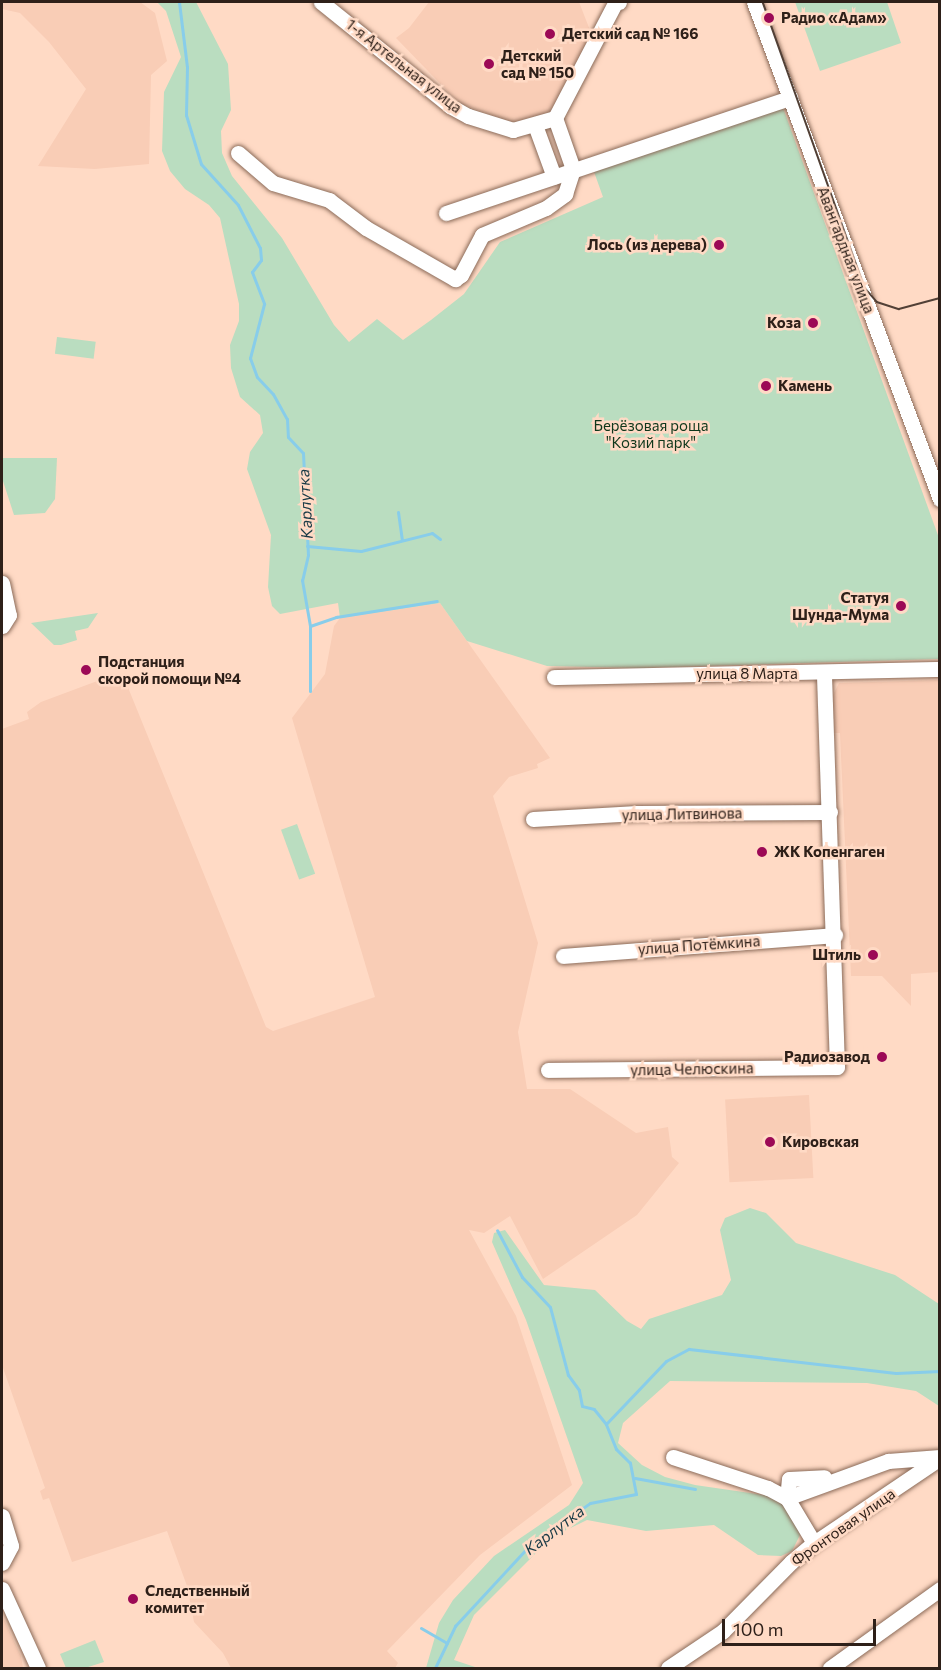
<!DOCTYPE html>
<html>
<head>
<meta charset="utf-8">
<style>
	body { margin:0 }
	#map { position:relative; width:941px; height:1670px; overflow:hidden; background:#ffdac5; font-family:Commissioner,sans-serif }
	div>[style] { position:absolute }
	.built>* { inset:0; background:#f9cdb6; transform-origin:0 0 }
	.green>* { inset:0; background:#baddc0; transform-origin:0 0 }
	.stream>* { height:3px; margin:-1.5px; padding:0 1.5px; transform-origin:1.5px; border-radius:1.5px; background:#88cdea }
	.roads { filter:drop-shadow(0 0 2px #8b6b59) drop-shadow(0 0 2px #8b6b59) }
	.minor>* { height:15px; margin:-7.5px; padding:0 7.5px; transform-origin:7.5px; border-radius:7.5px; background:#fff }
	.tram>* { height:1.5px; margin:-0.75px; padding:0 0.75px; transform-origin:0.75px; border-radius:0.75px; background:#524036 }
	.dots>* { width:16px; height:16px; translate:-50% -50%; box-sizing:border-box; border:3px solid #ffdac5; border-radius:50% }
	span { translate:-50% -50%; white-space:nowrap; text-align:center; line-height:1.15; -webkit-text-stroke:5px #ffdac5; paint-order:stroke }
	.poi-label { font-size:15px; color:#2e2019; font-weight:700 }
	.left { translate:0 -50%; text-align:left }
	.right { translate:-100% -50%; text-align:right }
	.street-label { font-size:15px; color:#2e2019 }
	.park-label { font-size:15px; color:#0f371b }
	.water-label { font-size:16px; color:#1a3b47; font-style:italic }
	.frame { position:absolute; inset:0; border:3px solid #2e2019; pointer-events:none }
	.scale { position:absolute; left:722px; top:1619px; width:154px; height:27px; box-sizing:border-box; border:3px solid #2e2019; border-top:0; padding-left:8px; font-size:18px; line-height:21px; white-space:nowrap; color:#2e2019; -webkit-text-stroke:4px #ffdac5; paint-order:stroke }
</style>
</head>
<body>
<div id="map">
	<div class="built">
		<div style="clip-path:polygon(3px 2px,140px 2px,155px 13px,167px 61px,151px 75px,149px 164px,95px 169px,38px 166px,86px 89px,49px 42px,20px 13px,2px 9px)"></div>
		<div style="clip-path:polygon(429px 2px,579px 2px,593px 38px,550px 113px,513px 123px,459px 103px,396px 38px,409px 28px)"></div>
		<div style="clip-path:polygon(440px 603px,550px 758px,537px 764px,538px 768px,509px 777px,493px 796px,538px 943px,518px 1032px,527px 1089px,570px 1089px,636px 1133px,668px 1127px,672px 1157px,679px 1163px,637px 1215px,543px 1279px,510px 1216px,484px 1233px,469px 1230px,516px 1316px,572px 1485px,480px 1555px,387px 1651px,398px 1663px,395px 1668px,231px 1668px,223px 1653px,194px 1622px,187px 1586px,167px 1531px,72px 1562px,49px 1498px,43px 1500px,40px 1491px,45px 1488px,2px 1365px,2px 729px,29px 719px,27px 712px,41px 702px,116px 674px,127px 685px,266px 1027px,273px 1031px,375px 997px,292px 718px,325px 674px,334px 626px,340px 618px)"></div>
		<div style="clip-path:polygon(939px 680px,939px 972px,911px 974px,911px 1006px,882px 976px,851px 976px,840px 733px,832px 733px,832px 697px,839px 683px)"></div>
		<div style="left:809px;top:1095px;width:83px;height:84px;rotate:87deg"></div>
		<div style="clip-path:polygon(2px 1615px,21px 1656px,23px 1668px,2px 1668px)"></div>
	</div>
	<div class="green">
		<div style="clip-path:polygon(157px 2px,196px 2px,228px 64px,231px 110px,221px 131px,222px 153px,232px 176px,282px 238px,334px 325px,349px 342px,377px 319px,403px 340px,431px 320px,464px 294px,500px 242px,603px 197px,593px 169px,782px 105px,939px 538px,939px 659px,640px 668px,547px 666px,467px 641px,440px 603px,340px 618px,338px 603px,280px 614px,272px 606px,268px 587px,271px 535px,247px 469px,250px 452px,263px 433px,260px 415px,240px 397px,231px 368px,230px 345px,239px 321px,239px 304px,220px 218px,209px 205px,185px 189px,170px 171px,162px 151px,164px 92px,181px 57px,166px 11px)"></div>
		<div style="clip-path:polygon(795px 2px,887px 2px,901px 43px,820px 71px)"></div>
		<div style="left:57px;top:337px;width:39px;height:17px;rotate:7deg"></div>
		<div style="clip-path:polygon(2px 458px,57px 458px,55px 499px,45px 513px,14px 515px,2px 478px)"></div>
		<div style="clip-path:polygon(98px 613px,88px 628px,75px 631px,77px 640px,61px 645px,54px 645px,31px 623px)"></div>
		<div style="left:297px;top:824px;width:53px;height:17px;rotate:70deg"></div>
		<div style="clip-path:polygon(750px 1208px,766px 1213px,796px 1243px,895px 1275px,939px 1304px,939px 1406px,916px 1391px,867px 1383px,670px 1381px,623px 1423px,618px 1443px,642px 1465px,665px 1477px,695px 1485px,777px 1497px,803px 1529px,792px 1551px,781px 1556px,758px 1555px,714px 1525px,646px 1531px,587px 1520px,552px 1537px,474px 1615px,454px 1660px,478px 1668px,426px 1668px,439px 1623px,453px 1600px,494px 1556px,569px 1505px,583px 1483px,526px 1320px,492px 1242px,494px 1233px,505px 1230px,544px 1285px,595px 1290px,627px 1321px,641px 1329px,649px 1319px,722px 1295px,731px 1280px,720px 1230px,725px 1218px)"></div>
		<div style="clip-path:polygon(95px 1640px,104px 1662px,85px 1668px,66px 1668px,60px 1654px)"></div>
	</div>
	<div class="stream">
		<div style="left:179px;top:2px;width:65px;rotate:83deg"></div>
		<div style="left:187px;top:67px;width:48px;rotate:91.2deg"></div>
		<div style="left:186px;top:115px;width:51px;rotate:73deg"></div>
		<div style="left:201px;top:164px;width:55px;rotate:47.9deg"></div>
		<div style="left:238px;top:205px;width:48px;rotate:62.9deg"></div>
		<div style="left:260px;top:248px;width:12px;rotate:85deg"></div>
		<div style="left:261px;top:260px;width:15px;rotate:127deg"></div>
		<div style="left:252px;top:272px;width:34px;rotate:69deg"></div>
		<div style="left:264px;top:304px;width:56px;rotate:104.5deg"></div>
		<div style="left:250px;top:358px;width:20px;rotate:70deg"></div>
		<div style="left:257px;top:377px;width:23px;rotate:47deg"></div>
		<div style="left:273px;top:394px;width:29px;rotate:61deg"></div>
		<div style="left:287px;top:419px;width:18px;rotate:87deg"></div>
		<div style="left:288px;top:437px;width:22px;rotate:47deg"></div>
		<div style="left:303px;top:453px;width:102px;rotate:87.2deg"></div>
		<div style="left:308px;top:555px;width:26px;rotate:103deg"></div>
		<div style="left:302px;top:580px;width:47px;rotate:80.1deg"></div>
		<div style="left:310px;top:626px;width:65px;rotate:90deg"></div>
		<div style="left:398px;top:512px;width:28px;rotate:82deg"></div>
		<div style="left:307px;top:546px;width:54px;rotate:5.3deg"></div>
		<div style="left:361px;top:551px;width:73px;rotate:-14.2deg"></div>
		<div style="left:432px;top:533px;width:10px;rotate:37deg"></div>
		<div style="left:310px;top:626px;width:28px;rotate:-19deg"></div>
		<div style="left:336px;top:617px;width:102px;rotate:-9deg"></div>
		<div style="left:606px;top:1424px;width:87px;rotate:-46.4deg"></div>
		<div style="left:666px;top:1361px;width:26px;rotate:-28deg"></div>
		<div style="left:689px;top:1349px;width:208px;rotate:6.6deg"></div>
		<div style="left:896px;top:1373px;width:44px;rotate:-2.6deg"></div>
		<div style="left:635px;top:1478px;width:61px;rotate:10.4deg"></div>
		<div style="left:421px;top:1628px;width:30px;rotate:30deg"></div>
		<div style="left:435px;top:1668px;width:47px;rotate:-64.5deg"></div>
		<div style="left:455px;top:1626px;width:110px;rotate:-47.2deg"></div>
		<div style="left:530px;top:1545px;width:73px;rotate:-35deg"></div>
		<div style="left:590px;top:1503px;width:47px;rotate:-11.1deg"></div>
		<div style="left:636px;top:1494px;width:32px;rotate:-101deg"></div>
		<div style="left:630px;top:1463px;width:20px;rotate:-135deg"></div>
		<div style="left:616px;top:1449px;width:27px;rotate:-112deg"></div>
		<div style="left:606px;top:1424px;width:19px;rotate:-129deg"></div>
		<div style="left:594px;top:1409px;width:12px;rotate:-166deg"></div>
		<div style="left:582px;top:1406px;width:16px;rotate:-101deg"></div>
		<div style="left:579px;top:1390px;width:19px;rotate:-126deg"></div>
		<div style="left:568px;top:1375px;width:70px;rotate:-104.8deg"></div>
		<div style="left:550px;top:1307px;width:41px;rotate:-133deg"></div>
		<div style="left:522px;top:1277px;width:53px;rotate:-118deg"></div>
	</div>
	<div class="roads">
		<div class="minor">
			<div style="left:754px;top:2px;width:531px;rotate:69.48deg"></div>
			<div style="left:555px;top:118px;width:130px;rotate:-62.4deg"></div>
			<div style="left:615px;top:3px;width:4px;rotate:-14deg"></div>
			<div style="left:535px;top:125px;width:55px;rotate:69.9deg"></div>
			<div style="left:238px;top:153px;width:46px;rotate:40.6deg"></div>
			<div style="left:273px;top:183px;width:59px;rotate:16.9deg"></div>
			<div style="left:329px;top:200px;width:46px;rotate:37.1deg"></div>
			<div style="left:366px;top:228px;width:103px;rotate:29.8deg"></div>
			<div style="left:455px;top:279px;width:7px;rotate:-34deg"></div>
			<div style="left:461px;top:275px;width:45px;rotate:-62.3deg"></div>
			<div style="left:482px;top:235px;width:69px;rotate:-22.9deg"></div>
			<div style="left:546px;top:208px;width:24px;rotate:-36deg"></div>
			<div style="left:565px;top:194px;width:26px;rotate:-72deg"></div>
			<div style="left:573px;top:169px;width:54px;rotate:-109.4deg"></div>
			<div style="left:555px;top:118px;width:44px;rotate:164.1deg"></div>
			<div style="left:513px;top:130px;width:47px;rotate:-162.7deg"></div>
			<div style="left:468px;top:116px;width:21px;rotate:-151deg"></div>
			<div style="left:450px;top:106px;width:166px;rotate:-141.1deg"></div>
			<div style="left:446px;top:213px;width:363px;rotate:-18.5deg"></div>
			<div style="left:2px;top:583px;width:33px;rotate:78deg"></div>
			<div style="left:9px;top:615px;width:13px;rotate:122deg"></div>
			<div style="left:554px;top:677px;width:386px;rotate:-1.2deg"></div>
			<div style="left:533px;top:819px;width:104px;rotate:-3.3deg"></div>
			<div style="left:637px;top:813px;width:193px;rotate:-0.3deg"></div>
			<div style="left:563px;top:956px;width:273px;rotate:-4.4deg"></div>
			<div style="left:548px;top:1070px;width:289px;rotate:-0.6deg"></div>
			<div style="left:837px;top:1067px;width:393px;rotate:-91.9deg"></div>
			<div style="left:673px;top:1457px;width:100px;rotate:18.1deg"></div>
			<div style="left:768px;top:1488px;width:21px;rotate:28deg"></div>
			<div style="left:787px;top:1498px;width:108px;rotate:-20.1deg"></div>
			<div style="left:888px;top:1461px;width:52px;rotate:-4.4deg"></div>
			<div style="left:2px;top:1516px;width:31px;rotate:73deg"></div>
			<div style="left:11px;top:1546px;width:19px;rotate:118deg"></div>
			<div style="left:814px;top:1543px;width:52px;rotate:-121deg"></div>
			<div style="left:787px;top:1498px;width:19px;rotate:-84deg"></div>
			<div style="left:789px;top:1479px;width:35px;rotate:-3deg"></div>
			<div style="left:2px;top:1589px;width:87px;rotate:65.5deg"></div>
			<div style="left:668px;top:1668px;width:66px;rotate:-33.9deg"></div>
			<div style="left:723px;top:1631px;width:97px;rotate:-45.4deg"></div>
			<div style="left:791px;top:1562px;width:30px;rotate:-40deg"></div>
			<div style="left:814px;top:1543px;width:152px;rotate:-34deg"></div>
			<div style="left:830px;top:1668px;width:135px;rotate:-35.7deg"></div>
		</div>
	</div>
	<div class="tram">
		<div style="left:763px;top:2px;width:304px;rotate:70.4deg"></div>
		<div style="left:865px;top:288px;width:18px;rotate:49deg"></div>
		<div style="left:877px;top:302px;width:23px;rotate:18deg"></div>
		<div style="left:899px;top:309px;width:42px;rotate:-15deg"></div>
	</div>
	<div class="dots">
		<div style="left:769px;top:18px;background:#9c0956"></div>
		<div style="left:550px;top:34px;background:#9c0956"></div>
		<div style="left:489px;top:64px;background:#9c0956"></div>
		<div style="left:719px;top:245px;background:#9c0956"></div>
		<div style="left:813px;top:323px;background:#9c0956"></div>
		<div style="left:766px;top:386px;background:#9c0956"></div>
		<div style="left:901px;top:606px;background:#9c0956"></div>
		<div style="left:86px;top:670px;background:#9c0956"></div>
		<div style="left:762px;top:852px;background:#9c0956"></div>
		<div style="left:873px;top:955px;background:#9c0956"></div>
		<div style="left:882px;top:1057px;background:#9c0956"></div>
		<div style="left:770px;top:1142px;background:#9c0956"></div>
		<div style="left:133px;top:1599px;background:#9c0956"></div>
	</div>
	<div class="poi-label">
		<span class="left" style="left:781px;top:18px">Радио «Адам»</span>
		<span class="left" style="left:562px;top:34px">Детский сад № 166</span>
		<span class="left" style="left:501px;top:64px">Детский<br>сад № 150</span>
		<span class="right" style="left:707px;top:245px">Лось (из дерева)</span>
		<span class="right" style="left:801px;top:323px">Коза</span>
		<span class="left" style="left:778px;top:386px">Камень</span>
		<span class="right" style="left:889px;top:606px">Статуя<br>Шунда-Мума</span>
		<span class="left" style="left:98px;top:670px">Подстанция<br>скорой помощи №4</span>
		<span class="left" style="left:774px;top:852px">ЖК Копенгаген</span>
		<span class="right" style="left:861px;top:955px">Штиль</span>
		<span class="right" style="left:870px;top:1057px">Радиозавод</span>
		<span class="left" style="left:782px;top:1142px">Кировская</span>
		<span class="left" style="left:145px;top:1599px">Следственный<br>комитет</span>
	</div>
	<div class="street-label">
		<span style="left:404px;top:66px;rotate:38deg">1-я Артельная улица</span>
		<span style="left:846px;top:250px;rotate:69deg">Авангардная улица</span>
		<span style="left:747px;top:674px">улица 8 Марта</span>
		<span style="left:682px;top:814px;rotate:-1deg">улица Литвинова</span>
		<span style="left:699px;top:945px;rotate:-4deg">улица Потёмкина</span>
		<span style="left:692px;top:1069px;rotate:-1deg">улица Челюскина</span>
		<span style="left:843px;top:1527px;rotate:-35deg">Фронтовая улица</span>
	</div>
	<div class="park-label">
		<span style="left:651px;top:434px">Берёзовая роща<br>"Козий парк"</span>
	</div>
	<div class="water-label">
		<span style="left:305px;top:504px;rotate:-93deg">Карлутка</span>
		<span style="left:554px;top:1530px;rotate:-37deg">Карлутка</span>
	</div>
	<div class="frame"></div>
	<div class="scale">100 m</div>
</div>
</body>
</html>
